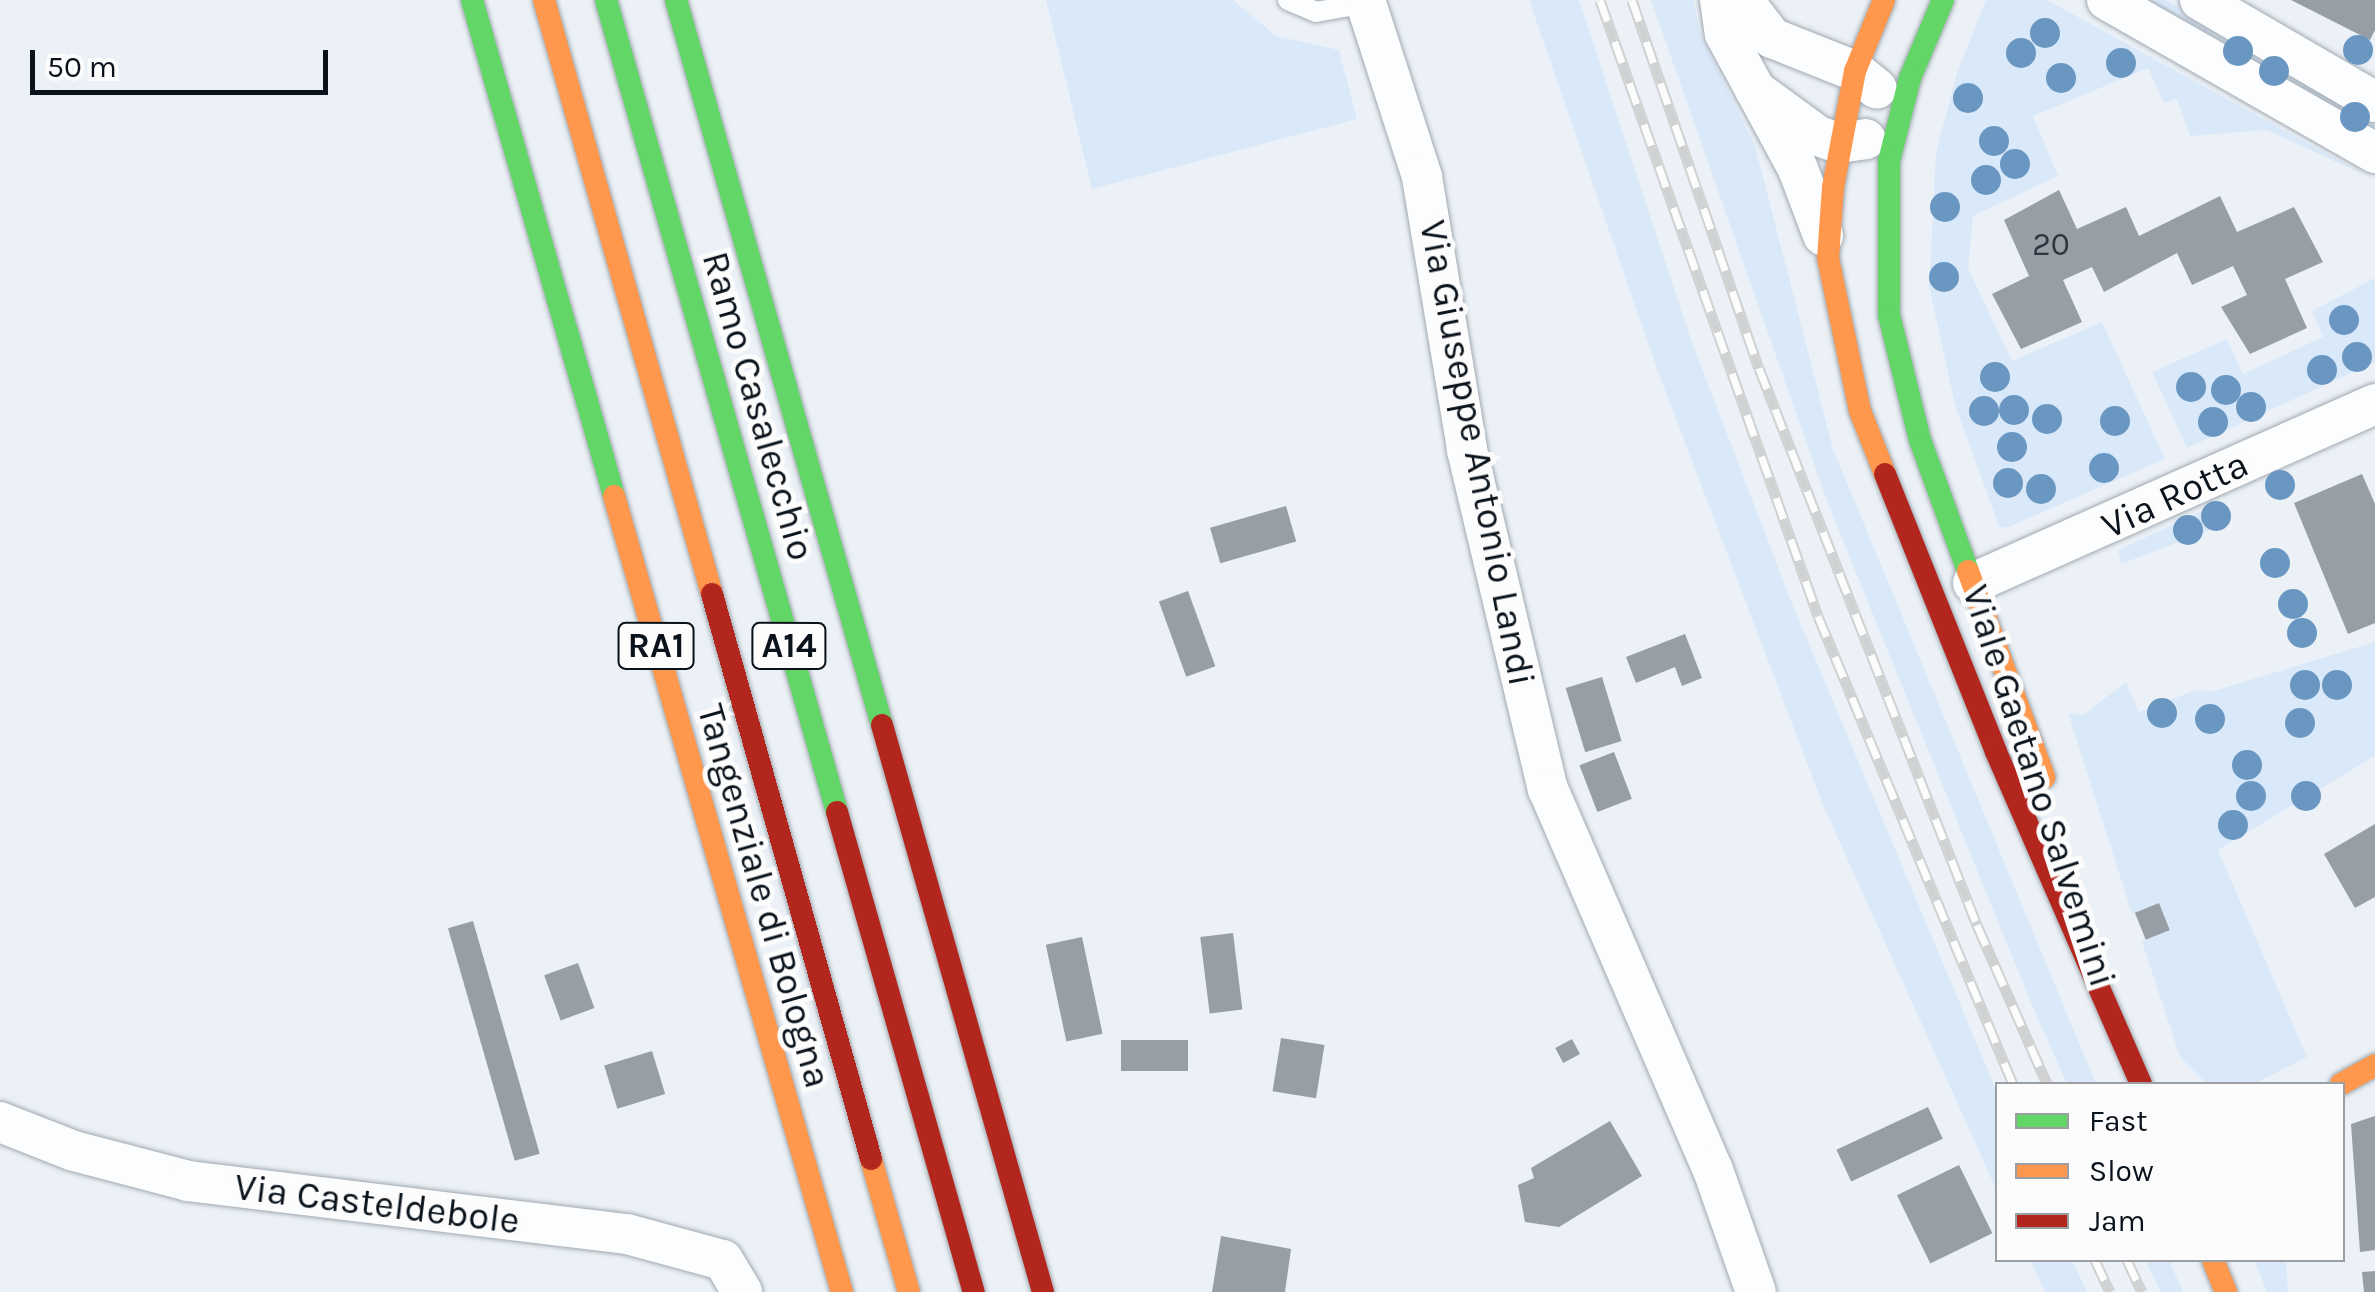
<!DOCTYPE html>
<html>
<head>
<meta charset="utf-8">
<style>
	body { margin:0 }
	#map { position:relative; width:2375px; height:1292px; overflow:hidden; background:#ebf1f6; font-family:Karla,sans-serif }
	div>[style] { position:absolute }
	.green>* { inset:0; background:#dae9fa }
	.building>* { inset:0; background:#989ea5; transform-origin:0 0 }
	.roads { filter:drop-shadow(0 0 2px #a2a9b0) drop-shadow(0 0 2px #a2a9b0) }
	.lane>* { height:20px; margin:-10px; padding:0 10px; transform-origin:10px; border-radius:10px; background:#fcfdfe }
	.street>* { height:40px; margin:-20px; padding:0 20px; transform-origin:20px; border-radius:20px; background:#fcfdfe }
	.fast>* { height:22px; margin:-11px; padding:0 11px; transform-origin:11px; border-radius:11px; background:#63d668 }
	.slow>* { height:22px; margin:-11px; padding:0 11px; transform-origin:11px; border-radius:11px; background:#ff974d }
	.jam>* { height:22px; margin:-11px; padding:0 11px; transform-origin:11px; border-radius:11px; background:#b3261e }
	.rail>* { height:11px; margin-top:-5.5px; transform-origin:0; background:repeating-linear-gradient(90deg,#fcfcfc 0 22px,#cfd1d2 0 44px); box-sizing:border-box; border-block:2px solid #cfd1d2 }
	.trees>* { width:30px; height:30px; margin:-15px; border-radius:50%; background:#6a97c1 }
	span { translate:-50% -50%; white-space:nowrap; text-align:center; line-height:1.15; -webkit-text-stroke:10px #fcfcfc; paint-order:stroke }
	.number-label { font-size:32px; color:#2e353e }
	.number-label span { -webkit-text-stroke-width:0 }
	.shield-label span { padding:2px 8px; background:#fcfcfc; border:2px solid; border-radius:8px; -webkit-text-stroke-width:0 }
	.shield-label { font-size:35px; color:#0a121b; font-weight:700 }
	.street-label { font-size:38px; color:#0a121b }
	.legend { position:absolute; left:1995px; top:1082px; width:350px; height:180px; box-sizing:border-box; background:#fcfcfc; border:2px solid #9b9ea2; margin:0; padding:12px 18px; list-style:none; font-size:30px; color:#0a121b }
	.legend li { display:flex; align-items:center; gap:20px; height:50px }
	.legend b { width:50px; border:2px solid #9b9ea2 }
	.scale { position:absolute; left:30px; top:50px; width:298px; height:45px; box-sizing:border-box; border:5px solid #0a121b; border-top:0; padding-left:12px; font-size:30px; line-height:35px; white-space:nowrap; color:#0a121b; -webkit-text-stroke:8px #fcfcfc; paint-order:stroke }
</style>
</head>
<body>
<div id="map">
	<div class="green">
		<div style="clip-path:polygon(1046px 0,1233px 0,1276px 36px,1339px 50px,1357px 119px,1092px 189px)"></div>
		<div style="clip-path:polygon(1529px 0,1579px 0,1690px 337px,1791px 601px,1997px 1092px,1997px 1191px,1823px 805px,1657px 369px)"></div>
		<div style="clip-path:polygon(1651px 0,1693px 0,1701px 35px,1755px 146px,1833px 449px,2096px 1084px,2067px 1084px,2034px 1010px,1828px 504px)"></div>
		<div style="clip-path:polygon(1986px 0,2047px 0,2369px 177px,2267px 130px,2190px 136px,2177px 99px,2164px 103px,2148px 68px,2033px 116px,2058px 176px,1973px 216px,1968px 268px,2012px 361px,2102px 322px,2165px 459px,2006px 528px,1999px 526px,1955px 405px,1929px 286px,1936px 153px,1957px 73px)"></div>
		<div style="clip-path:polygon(2140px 0,2166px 0,2375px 119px,2375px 135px)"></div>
		<div style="clip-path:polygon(2375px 278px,2375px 362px,2187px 448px,2152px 372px,2227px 339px,2243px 374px,2323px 337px,2312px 311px)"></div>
		<div style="clip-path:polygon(2215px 505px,2223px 525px,2121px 564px,2118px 550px)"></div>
		<div style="clip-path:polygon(2375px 642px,2375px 756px,2218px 850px,2307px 1057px,2254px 1084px,2207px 1084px,2180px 1057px,2142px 942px,2170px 929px,2159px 903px,2132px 914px,2068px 713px,2083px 715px,2126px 682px,2139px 712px,2196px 690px,2214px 691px)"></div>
		<div style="clip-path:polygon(2030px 1260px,2072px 1260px,2087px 1292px,2045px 1292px)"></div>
		<div style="clip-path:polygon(2145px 1260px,2169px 1260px,2183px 1292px,2161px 1292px)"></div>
		<div style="clip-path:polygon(2254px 1260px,2286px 1260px,2288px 1292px,2267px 1292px)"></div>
	</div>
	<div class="building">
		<div style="clip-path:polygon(2291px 0,2375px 0,2375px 30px,2370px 40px)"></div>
		<div style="clip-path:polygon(2059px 190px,2077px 229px,2126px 207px,2139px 236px,2220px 196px,2237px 232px,2294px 207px,2323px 262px,2285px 279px,2307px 328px,2250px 354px,2221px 307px,2247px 295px,2233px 266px,2192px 285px,2177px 253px,2104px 292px,2092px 267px,2063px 280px,2082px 322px,2021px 349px,1992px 294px,2029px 276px,2004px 220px)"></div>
		<div style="clip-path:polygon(2362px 474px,2375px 504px,2375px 623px,2348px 634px,2294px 503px)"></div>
		<div style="left:1286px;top:506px;width:37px;height:79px;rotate:74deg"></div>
		<div style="left:1188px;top:591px;width:80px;height:31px;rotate:70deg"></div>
		<div style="clip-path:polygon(1685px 634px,1702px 678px,1682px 686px,1675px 667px,1636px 683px,1626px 657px)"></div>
		<div style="left:1602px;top:677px;width:67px;height:38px;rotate:73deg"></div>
		<div style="left:1614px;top:752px;width:50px;height:37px;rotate:69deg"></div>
		<div style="clip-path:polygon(2375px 824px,2375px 897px,2355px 908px,2324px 854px)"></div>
		<div style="left:2159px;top:903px;width:29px;height:26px;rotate:68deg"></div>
		<div style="left:473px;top:921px;width:242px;height:26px;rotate:74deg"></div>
		<div style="left:1233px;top:933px;width:77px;height:33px;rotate:83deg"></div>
		<div style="left:1082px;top:937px;width:99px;height:37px;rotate:78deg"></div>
		<div style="left:578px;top:963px;width:48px;height:36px;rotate:70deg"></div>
		<div style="left:1281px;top:1038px;width:44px;height:54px;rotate:9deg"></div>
		<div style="left:1572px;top:1039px;width:17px;height:19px;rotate:62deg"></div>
		<div style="left:1121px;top:1040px;width:67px;height:31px"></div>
		<div style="left:652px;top:1051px;width:45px;height:50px;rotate:73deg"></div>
		<div style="left:1928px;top:1107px;width:35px;height:101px;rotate:65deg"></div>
		<div style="clip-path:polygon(2375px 1116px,2375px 1250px,2360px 1252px,2351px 1124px)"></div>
		<div style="clip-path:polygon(1610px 1121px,1642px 1176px,1559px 1227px,1525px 1222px,1518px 1185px,1534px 1178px,1531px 1168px)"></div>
		<div style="left:1959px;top:1165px;width:76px;height:69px;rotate:64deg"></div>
		<div style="clip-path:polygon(1221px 1236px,1291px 1249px,1285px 1292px,1212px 1292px)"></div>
		<div style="clip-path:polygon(2375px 1271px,2375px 1292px,2364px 1292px,2362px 1272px)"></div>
	</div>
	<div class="roads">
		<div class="lane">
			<div style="left:1288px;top:0;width:30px;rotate:23deg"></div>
			<div style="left:1316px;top:12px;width:51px;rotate:-10.2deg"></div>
		</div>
		<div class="street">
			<div style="left:1365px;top:0;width:186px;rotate:72.1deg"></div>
			<div style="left:1422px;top:177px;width:277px;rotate:80.6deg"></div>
			<div style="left:1467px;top:450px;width:349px;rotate:76.6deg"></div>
			<div style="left:1548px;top:789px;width:415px;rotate:66.6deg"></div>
			<div style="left:1713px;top:1170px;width:129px;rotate:70.6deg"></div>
			<div style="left:1720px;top:0;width:34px;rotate:82deg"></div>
			<div style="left:1725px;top:34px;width:153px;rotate:61.6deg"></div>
			<div style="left:1798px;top:169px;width:71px;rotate:69.3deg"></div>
			<div style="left:1743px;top:0;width:48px;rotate:52.7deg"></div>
			<div style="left:1772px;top:38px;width:89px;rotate:21.7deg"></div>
			<div style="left:1855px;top:71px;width:28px;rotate:39deg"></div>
			<div style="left:2107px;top:0;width:309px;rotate:29.7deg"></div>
			<div style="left:2200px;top:0;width:203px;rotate:30.2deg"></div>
			<div style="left:1755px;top:90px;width:78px;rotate:36.1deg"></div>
			<div style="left:1818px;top:136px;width:21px;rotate:19deg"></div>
			<div style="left:1838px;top:143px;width:28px;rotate:-8deg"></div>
			<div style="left:1973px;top:583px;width:440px;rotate:-24deg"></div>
			<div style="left:0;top:1122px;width:79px;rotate:21.4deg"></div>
			<div style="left:74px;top:1151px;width:118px;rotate:14.7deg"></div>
			<div style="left:188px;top:1181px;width:442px;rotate:6.9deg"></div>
			<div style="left:627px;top:1234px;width:99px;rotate:15.2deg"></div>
			<div style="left:723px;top:1260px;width:37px;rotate:59deg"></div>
		</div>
		<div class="fast">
			<div style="left:472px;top:0;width:516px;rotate:74.02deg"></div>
			<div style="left:606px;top:0;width:844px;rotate:74.12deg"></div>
			<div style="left:676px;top:0;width:754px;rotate:74.14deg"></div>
			<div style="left:1943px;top:0;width:85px;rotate:112.9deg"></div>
			<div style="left:1910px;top:78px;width:86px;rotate:104.2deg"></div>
			<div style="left:1889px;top:161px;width:154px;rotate:90deg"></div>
			<div style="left:1889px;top:315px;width:129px;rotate:76.1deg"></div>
			<div style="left:1920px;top:440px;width:140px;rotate:69.9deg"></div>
		</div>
		<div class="slow">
			<div style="left:544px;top:0;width:617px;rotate:74.21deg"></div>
			<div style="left:1884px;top:0;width:77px;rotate:112.2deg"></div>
			<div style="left:1855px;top:71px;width:118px;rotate:100.7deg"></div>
			<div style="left:1833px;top:187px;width:71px;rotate:94deg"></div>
			<div style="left:1828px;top:258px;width:156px;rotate:78.2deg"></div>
			<div style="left:1860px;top:411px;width:68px;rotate:68.4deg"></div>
			<div style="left:614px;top:496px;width:828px;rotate:74.02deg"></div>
			<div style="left:1968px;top:571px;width:220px;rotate:69.7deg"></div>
			<div style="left:2341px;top:1084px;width:39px;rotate:-29deg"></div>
			<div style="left:871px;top:1159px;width:138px;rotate:74.1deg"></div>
			<div style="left:2213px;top:1260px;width:35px;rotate:68deg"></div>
		</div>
		<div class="jam">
			<div style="left:1885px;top:474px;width:299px;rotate:68.2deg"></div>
			<div style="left:1996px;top:752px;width:362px;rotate:66.4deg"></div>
			<div style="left:712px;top:594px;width:587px;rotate:74.28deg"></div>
			<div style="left:882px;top:725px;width:589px;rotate:74.15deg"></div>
			<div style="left:837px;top:812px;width:499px;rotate:74.1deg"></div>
		</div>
	</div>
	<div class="rail">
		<div style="left:1600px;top:0;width:653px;rotate:70.51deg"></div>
		<div style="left:1818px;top:616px;width:507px;rotate:67.38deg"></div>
		<div style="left:1632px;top:0;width:389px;rotate:71deg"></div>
		<div style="left:1759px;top:368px;width:598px;rotate:68.63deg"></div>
		<div style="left:1977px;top:925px;width:174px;rotate:66.2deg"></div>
		<div style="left:2095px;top:1260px;width:35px;rotate:65deg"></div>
		<div style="left:2127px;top:1260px;width:35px;rotate:65deg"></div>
	</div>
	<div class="trees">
		<div style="left:2045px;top:33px"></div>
		<div style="left:2358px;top:50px"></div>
		<div style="left:2238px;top:51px"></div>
		<div style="left:2021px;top:53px"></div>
		<div style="left:2121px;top:63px"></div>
		<div style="left:2274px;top:71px"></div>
		<div style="left:2061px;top:78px"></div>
		<div style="left:1968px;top:98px"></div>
		<div style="left:2355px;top:117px"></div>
		<div style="left:1994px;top:141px"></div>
		<div style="left:2015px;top:164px"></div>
		<div style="left:1986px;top:180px"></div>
		<div style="left:1945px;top:207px"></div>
		<div style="left:1944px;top:277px"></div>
		<div style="left:2344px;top:320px"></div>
		<div style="left:2357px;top:357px"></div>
		<div style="left:2322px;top:370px"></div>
		<div style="left:1995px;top:377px"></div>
		<div style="left:2191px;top:387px"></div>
		<div style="left:2226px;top:390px"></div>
		<div style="left:2251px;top:407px"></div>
		<div style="left:2014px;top:410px"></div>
		<div style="left:1984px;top:411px"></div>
		<div style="left:2047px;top:419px"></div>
		<div style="left:2115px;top:421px"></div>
		<div style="left:2213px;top:422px"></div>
		<div style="left:2012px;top:447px"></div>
		<div style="left:2104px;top:468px"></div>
		<div style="left:2008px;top:483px"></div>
		<div style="left:2280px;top:485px"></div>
		<div style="left:2041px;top:489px"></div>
		<div style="left:2216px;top:516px"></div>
		<div style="left:2188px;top:530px"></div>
		<div style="left:2275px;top:563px"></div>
		<div style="left:2293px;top:604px"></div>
		<div style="left:2302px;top:633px"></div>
		<div style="left:2305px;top:685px"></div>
		<div style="left:2337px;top:685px"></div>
		<div style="left:2162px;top:713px"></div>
		<div style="left:2210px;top:719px"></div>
		<div style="left:2300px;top:723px"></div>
		<div style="left:2247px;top:765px"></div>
		<div style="left:2251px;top:796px"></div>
		<div style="left:2306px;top:796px"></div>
		<div style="left:2233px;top:825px"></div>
	</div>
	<div class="number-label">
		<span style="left:2051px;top:245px">20</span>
	</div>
	<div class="shield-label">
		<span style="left:656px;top:646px">RA1</span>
		<span style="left:789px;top:646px">A14</span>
	</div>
	<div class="street-label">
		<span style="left:758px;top:406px;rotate:74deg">Ramo Casalecchio</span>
		<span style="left:1477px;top:453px;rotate:79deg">Via Giuseppe Antonio Landi</span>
		<span style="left:2175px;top:495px;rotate:-25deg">Via Rotta</span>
		<span style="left:2039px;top:786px;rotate:72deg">Viale Gaetano Salvemini</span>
		<span style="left:764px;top:896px;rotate:74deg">Tangenziale di Bologna</span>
		<span style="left:377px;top:1204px;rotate:7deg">Via Casteldebole</span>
	</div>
	<ul class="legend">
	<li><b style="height:12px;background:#63d668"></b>Fast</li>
	<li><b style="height:12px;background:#ff974d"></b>Slow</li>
	<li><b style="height:12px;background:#b3261e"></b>Jam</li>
	</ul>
	<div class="scale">50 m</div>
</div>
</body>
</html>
